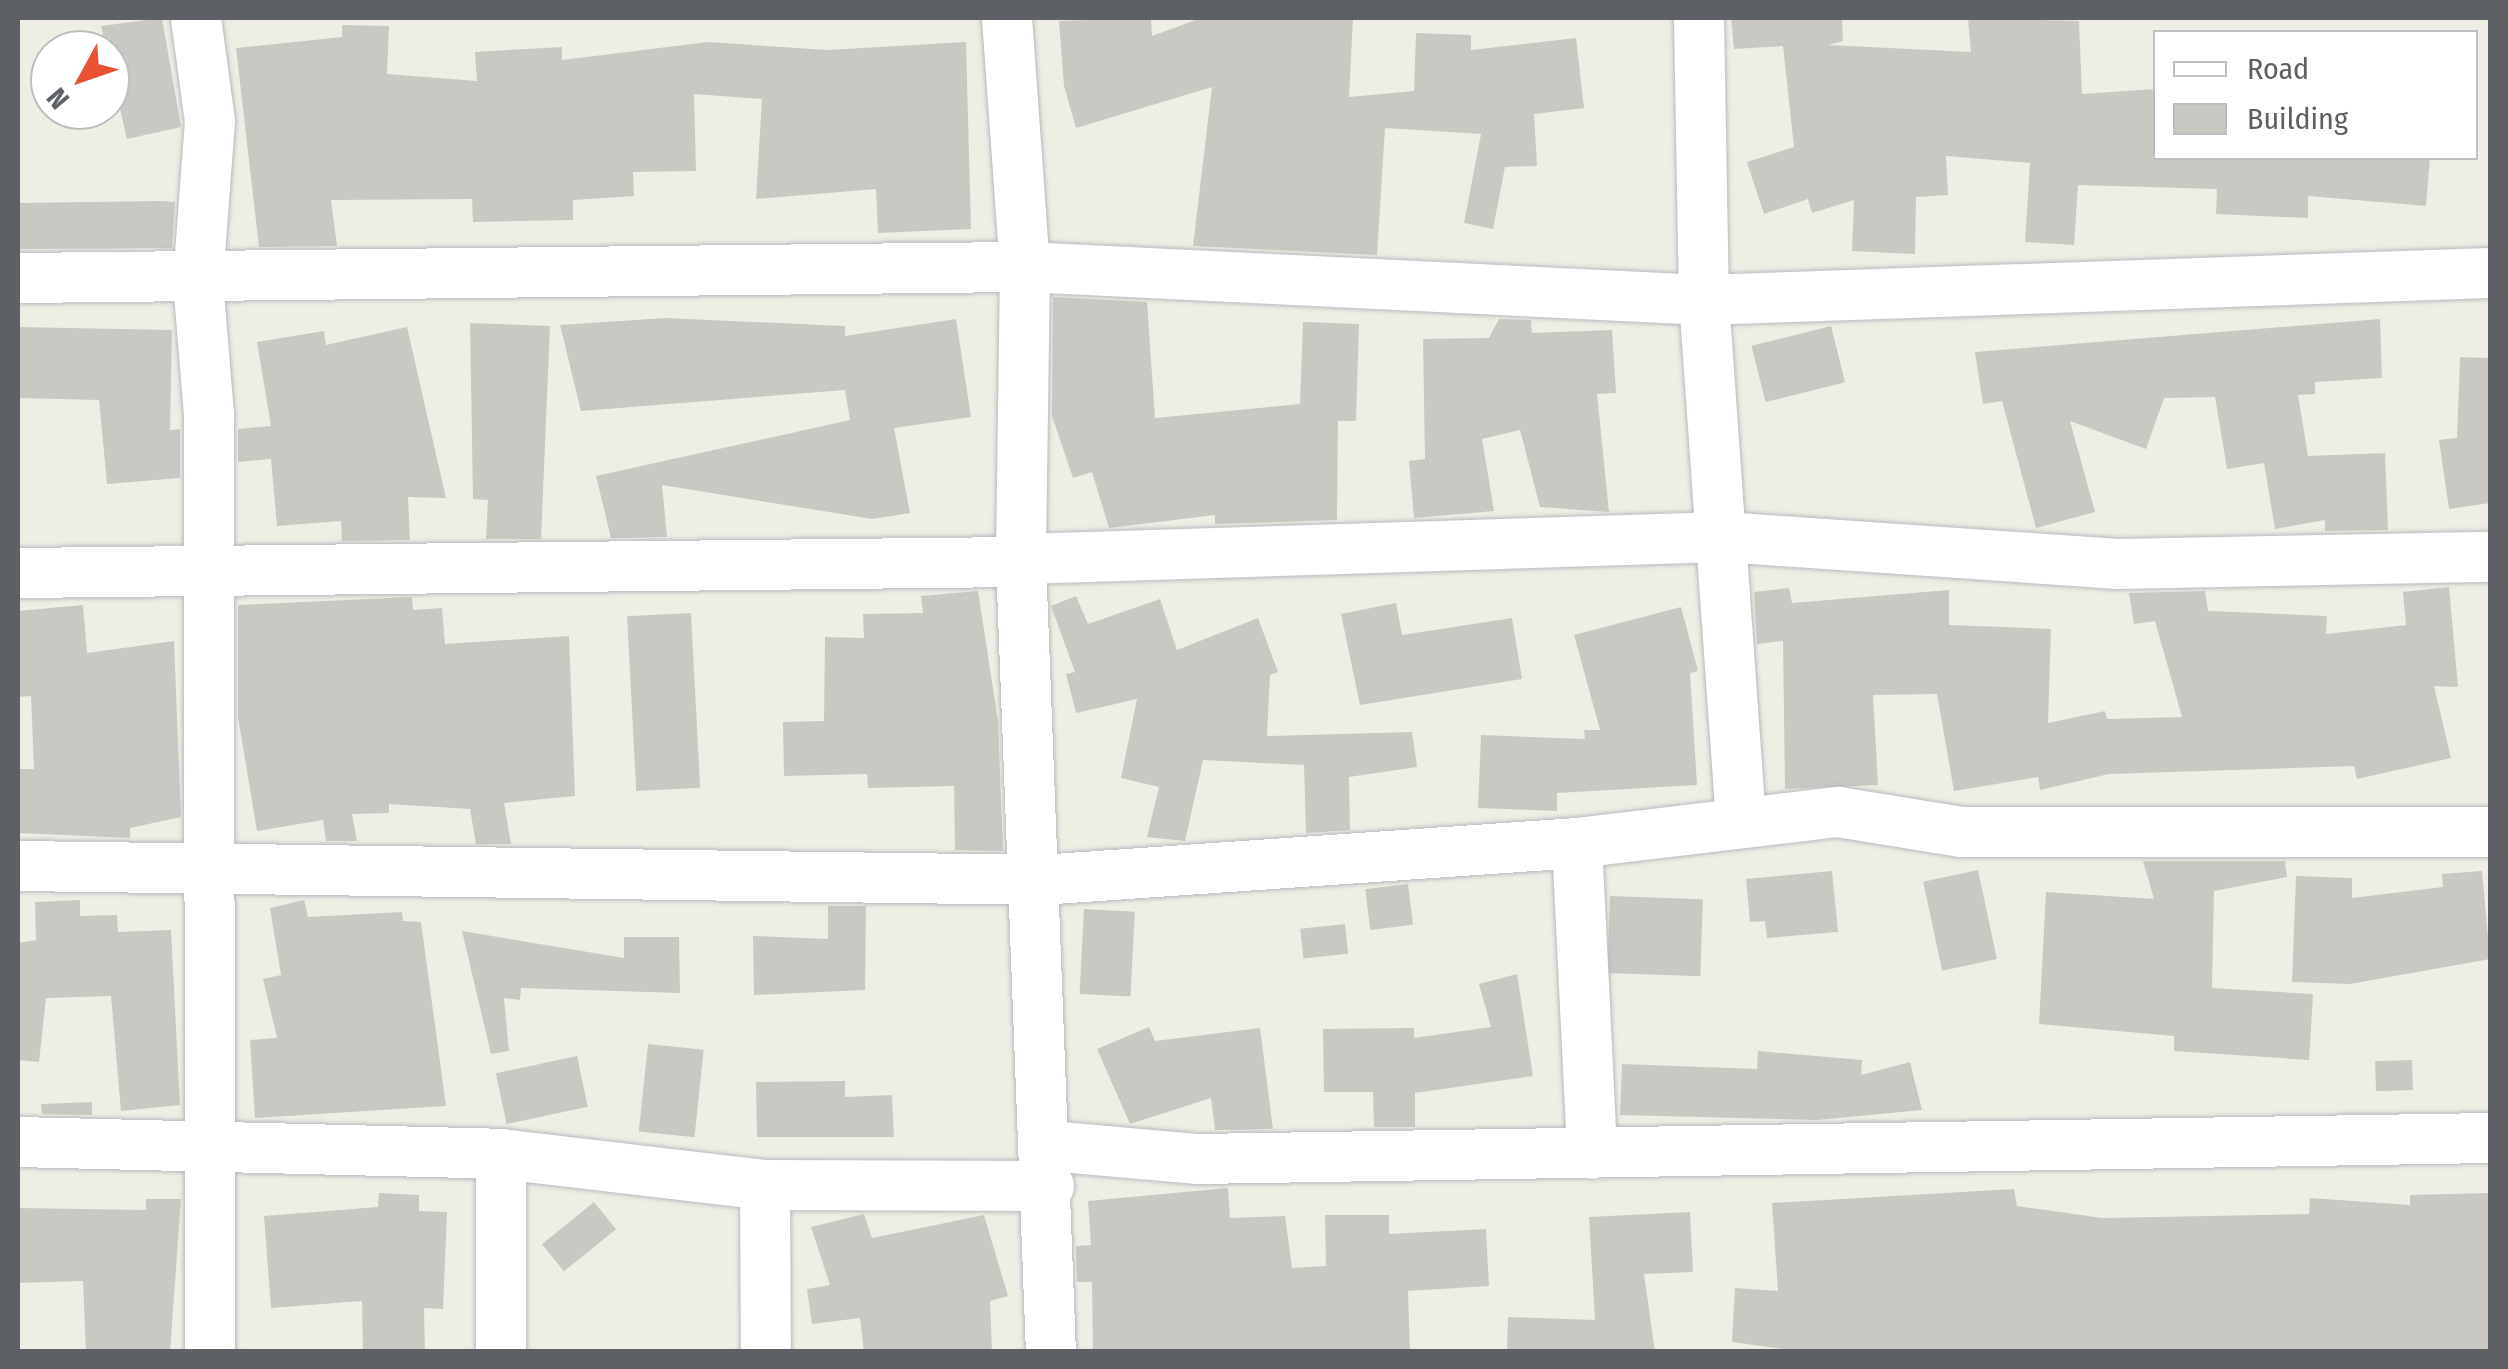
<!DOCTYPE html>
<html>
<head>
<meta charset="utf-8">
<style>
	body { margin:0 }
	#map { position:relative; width:2508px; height:1369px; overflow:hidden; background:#efeee5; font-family:"Fira Sans Condensed",sans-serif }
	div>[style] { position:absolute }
	.building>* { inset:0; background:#cac8c2; transform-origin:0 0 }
	.roads { filter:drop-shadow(0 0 2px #b7babe) drop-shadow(0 0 2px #b7babe) }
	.minor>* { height:50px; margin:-25px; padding:0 25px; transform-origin:25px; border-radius:25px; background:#fff }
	span { translate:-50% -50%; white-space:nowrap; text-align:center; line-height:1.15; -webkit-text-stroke:8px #fff; paint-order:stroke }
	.frame { position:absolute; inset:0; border:20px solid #5d6065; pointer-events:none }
	.legend { position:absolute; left:2153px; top:30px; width:325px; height:130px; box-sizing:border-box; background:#fff; border:2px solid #bebfc1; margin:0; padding:12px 18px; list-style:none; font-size:30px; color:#5d6065 }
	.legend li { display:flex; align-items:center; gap:20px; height:50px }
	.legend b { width:50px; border:2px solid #bebfc1 }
	.north { position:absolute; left:30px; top:30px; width:100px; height:100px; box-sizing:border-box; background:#fff; border:2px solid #bebfc1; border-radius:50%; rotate:230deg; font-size:28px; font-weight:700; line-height:40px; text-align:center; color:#5d6065 }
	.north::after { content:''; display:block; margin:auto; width:35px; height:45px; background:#e85132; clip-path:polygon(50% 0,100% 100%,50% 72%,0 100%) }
</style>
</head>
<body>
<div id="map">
	<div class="building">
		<div style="clip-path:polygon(162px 18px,181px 127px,127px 139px,101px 26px)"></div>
		<div style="clip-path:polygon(1151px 18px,1152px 36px,1201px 18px,1353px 18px,1349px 97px,1414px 91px,1416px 33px,1471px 35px,1471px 50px,1576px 38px,1584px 108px,1534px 114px,1537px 166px,1505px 167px,1493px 229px,1464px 223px,1481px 134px,1385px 128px,1377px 255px,1193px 246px,1212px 87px,1076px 128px,1064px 86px,1059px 21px)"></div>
		<div style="clip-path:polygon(1731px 18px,1842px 18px,1843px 41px,1828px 45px,1971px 52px,1968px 18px,2079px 21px,2082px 94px,2156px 89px,2156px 158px,2430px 158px,2426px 206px,2308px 196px,2308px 218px,2216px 214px,2217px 189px,2078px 185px,2074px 245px,2025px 242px,2030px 163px,1946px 156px,1948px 195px,1916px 197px,1915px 254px,1852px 251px,1854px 200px,1812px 213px,1808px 199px,1764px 214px,1747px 162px,1794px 147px,1783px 46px,1734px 49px)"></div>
		<div style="clip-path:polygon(342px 25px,389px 26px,387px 74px,477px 81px,475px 52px,562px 47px,562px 60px,708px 42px,827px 50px,966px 42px,971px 229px,878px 233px,876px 189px,756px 199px,762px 99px,694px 94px,696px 171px,633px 172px,634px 196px,573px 200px,573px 220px,473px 222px,472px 199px,331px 200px,337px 246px,259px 247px,236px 48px,342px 37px)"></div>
		<div style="clip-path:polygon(160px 201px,175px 202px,172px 248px,18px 249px,18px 203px)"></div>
		<div style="clip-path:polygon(1053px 297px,1147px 302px,1155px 418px,1300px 404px,1303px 322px,1359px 324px,1356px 421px,1338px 421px,1337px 520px,1215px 524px,1215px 515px,1109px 528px,1092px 472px,1073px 478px,1052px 416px)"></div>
		<div style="clip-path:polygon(666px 318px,845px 326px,845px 336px,956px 319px,971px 417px,894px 428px,910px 513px,872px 519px,662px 485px,667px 537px,611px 538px,596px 476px,850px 420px,845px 390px,581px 411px,560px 325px)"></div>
		<div style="clip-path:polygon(1499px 319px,1531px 320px,1532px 333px,1612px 330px,1616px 393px,1597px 394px,1609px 512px,1540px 507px,1520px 430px,1482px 439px,1494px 511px,1414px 518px,1409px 461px,1425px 459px,1423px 339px,1489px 338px)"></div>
		<div style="clip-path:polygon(2380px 319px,2382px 378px,2315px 382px,2315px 394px,2298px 395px,2308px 456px,2385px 453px,2388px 530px,2325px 531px,2325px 520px,2275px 529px,2264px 463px,2227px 469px,2215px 397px,2164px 398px,2146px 449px,2070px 421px,2095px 512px,2036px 528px,2002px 401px,1983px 404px,1975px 352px)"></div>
		<div style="clip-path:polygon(470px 323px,550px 326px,541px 539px,486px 539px,488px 500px,473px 499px)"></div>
		<div style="left:1831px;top:326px;width:58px;height:82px;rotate:76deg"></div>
		<div style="clip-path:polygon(18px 327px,172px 330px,170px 430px,180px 429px,180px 478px,107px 484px,99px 400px,18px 398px)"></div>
		<div style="clip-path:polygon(407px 327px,446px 498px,408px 497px,410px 540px,342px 541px,341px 521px,277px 526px,271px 459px,238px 462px,238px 429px,271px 426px,257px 342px,324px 331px,326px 345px)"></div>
		<div style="clip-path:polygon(2460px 357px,2490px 358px,2490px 503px,2449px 509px,2439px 440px,2457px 438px)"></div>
		<div style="clip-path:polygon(2449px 587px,2458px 687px,2434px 686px,2451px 758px,2357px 779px,2354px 766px,2109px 774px,2040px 790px,2038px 777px,1954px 791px,1937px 694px,1873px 695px,1878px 785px,1785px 789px,1783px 641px,1757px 644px,1754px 592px,1789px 588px,1792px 603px,1949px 590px,1949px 625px,2051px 629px,2048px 723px,2105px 711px,2107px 719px,2182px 717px,2155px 621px,2134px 624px,2129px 593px,2205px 591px,2208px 611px,2327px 616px,2326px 634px,2406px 625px,2403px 592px)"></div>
		<div style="clip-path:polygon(978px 591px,998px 721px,1003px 851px,955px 850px,954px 786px,868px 788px,867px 774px,784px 776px,783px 722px,824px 721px,825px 637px,864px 638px,863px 614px,923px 613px,921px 596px)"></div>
		<div style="clip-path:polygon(1076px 596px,1088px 624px,1160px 599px,1177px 650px,1258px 618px,1278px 672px,1270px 675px,1267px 736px,1412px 732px,1417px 767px,1349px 777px,1350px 830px,1306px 833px,1304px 765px,1203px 760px,1185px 841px,1147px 837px,1159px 787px,1121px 778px,1137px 699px,1076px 713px,1066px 674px,1075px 672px,1051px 606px)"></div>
		<div style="clip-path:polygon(412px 597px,413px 610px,442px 608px,445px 644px,569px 636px,575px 796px,504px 803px,511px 844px,476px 844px,470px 809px,389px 804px,389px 813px,352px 814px,357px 841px,326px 841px,323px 820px,257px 831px,238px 717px,238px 605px)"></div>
		<div style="clip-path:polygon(1396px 603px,1402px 635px,1512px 618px,1522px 679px,1360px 705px,1341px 614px)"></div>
		<div style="clip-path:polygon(83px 605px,87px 653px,174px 641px,181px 817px,130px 828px,130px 838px,18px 833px,18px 769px,34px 769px,31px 696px,18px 697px,18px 611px)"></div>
		<div style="clip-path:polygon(1681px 607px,1698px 671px,1690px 673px,1697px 785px,1557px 793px,1557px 811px,1478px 808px,1481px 735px,1585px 739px,1584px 730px,1600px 730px,1574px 635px)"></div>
		<div style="left:691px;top:613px;width:175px;height:64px;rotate:87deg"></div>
		<div style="clip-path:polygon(2143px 861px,2285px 861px,2287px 877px,2214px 891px,2212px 988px,2313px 994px,2309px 1060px,2174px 1051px,2174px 1036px,2039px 1024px,2046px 892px,2154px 899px)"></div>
		<div style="left:1978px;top:870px;width:91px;height:56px;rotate:78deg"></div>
		<div style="clip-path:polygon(1832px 871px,1838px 932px,1767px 938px,1765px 921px,1750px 922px,1746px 879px)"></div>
		<div style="clip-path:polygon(2482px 871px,2490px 959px,2350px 984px,2292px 982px,2296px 876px,2352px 878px,2352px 898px,2443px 887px,2442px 874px)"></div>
		<div style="left:1408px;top:884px;width:41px;height:43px;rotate:83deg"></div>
		<div style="left:1610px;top:896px;width:93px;height:77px;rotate:2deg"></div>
		<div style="clip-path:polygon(80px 900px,80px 916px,117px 915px,118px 932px,171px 930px,180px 1105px,121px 1111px,111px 996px,46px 998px,39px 1062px,18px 1060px,18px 943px,36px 940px,35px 902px)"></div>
		<div style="clip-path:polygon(304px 900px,308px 917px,402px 912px,403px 921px,421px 922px,446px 1106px,255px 1118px,250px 1040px,277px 1038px,263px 979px,281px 975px,270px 908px)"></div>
		<div style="clip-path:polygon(828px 906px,866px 906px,865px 990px,754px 995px,753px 936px,828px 939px)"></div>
		<div style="left:1084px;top:909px;width:51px;height:85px;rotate:3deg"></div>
		<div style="left:1345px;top:924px;width:30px;height:45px;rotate:84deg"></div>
		<div style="clip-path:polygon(462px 931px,624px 958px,624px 937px,679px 937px,680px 993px,521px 988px,520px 1000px,504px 998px,509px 1051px,491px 1054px)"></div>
		<div style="clip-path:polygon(1517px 974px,1533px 1076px,1415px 1093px,1415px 1127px,1374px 1127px,1373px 1092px,1324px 1092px,1323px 1029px,1414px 1028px,1414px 1038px,1491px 1027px,1479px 984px)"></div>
		<div style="clip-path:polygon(1149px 1027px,1155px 1041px,1260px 1028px,1273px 1129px,1215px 1130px,1211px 1098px,1130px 1124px,1097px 1049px)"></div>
		<div style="left:648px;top:1044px;width:56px;height:88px;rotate:6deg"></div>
		<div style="clip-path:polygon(1758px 1051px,1862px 1060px,1861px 1075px,1910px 1062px,1922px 1110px,1817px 1120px,1620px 1115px,1622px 1064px,1757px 1069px)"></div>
		<div style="left:577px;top:1056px;width:52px;height:83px;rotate:78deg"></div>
		<div style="left:2412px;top:1060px;width:30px;height:37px;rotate:88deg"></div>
		<div style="clip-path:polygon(845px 1081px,845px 1097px,892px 1095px,894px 1137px,757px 1137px,756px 1082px)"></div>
		<div style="clip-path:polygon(92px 1102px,92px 1115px,42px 1114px,41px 1104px)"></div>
		<div style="clip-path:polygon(1228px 1188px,1230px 1218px,1285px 1216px,1292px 1268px,1326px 1266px,1325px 1215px,1389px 1215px,1389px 1234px,1486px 1229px,1489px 1286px,1408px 1291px,1410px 1352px,1093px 1352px,1092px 1282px,1077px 1282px,1076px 1246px,1091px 1245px,1088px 1201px)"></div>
		<div style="clip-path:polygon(2014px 1189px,2017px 1206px,2102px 1218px,2309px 1214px,2310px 1198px,2410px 1205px,2410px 1195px,2490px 1193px,2490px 1352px,1807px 1352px,1732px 1342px,1735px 1288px,1778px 1291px,1772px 1203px)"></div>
		<div style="clip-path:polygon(379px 1193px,419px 1195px,419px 1211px,447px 1212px,443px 1309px,424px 1308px,425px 1352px,363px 1352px,362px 1301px,271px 1308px,264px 1216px,378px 1207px)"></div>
		<div style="clip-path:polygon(146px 1199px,181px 1199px,170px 1352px,86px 1352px,83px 1281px,18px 1283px,18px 1208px,146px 1210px)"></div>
		<div style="left:594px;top:1202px;width:35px;height:67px;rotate:51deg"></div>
		<div style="clip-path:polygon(1690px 1212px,1693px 1272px,1644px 1274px,1655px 1352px,1507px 1352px,1508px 1317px,1595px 1320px,1589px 1217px)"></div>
		<div style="clip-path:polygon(864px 1214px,872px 1238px,984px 1215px,1008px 1296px,990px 1301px,992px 1352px,864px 1352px,860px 1318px,812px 1324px,807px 1289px,830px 1285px,811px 1227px)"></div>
	</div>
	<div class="roads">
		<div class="minor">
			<div style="left:196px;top:18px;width:104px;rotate:82.3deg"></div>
			<div style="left:210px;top:121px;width:160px;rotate:94.3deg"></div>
			<div style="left:198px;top:281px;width:134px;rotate:85.3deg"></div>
			<div style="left:209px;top:415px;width:937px;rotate:89.94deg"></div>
			<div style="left:1007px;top:18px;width:250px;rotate:85.9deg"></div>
			<div style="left:1025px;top:267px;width:295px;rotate:90.8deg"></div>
			<div style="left:1021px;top:562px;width:791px;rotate:87.83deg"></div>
			<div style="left:1699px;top:18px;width:282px;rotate:89deg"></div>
			<div style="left:1704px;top:300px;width:522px;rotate:85.94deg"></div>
			<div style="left:18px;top:278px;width:1007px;rotate:-0.63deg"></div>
			<div style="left:1025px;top:267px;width:680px;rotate:2.78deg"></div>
			<div style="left:1704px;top:300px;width:786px;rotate:-1.97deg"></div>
			<div style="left:1024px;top:559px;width:698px;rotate:-1.81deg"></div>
			<div style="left:1722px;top:537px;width:397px;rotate:3.9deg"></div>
			<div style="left:2118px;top:564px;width:372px;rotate:-1.1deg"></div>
			<div style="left:18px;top:573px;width:1003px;rotate:-0.63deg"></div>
			<div style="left:1577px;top:843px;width:263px;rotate:-6.8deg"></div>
			<div style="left:1838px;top:812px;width:125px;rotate:9.2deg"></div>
			<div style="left:1961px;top:832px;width:529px"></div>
			<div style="left:18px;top:866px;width:1022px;rotate:0.78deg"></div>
			<div style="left:1040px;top:880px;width:538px;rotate:-3.94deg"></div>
			<div style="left:1577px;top:843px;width:311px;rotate:87.2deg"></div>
			<div style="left:18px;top:1142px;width:483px;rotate:1.4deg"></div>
			<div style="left:501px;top:1154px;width:266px;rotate:6.7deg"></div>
			<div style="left:765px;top:1185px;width:284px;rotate:0.2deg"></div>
			<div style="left:1049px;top:1146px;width:150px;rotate:5deg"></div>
			<div style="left:1198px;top:1159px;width:1292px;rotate:-0.93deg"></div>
			<div style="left:765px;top:1185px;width:167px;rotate:89.7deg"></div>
			<div style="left:501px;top:1352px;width:198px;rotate:-90deg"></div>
		</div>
	</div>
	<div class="frame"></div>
	<ul class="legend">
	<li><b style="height:12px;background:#fff"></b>Road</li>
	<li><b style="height:28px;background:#cac8c2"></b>Building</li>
	</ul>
	<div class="north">N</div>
</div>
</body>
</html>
